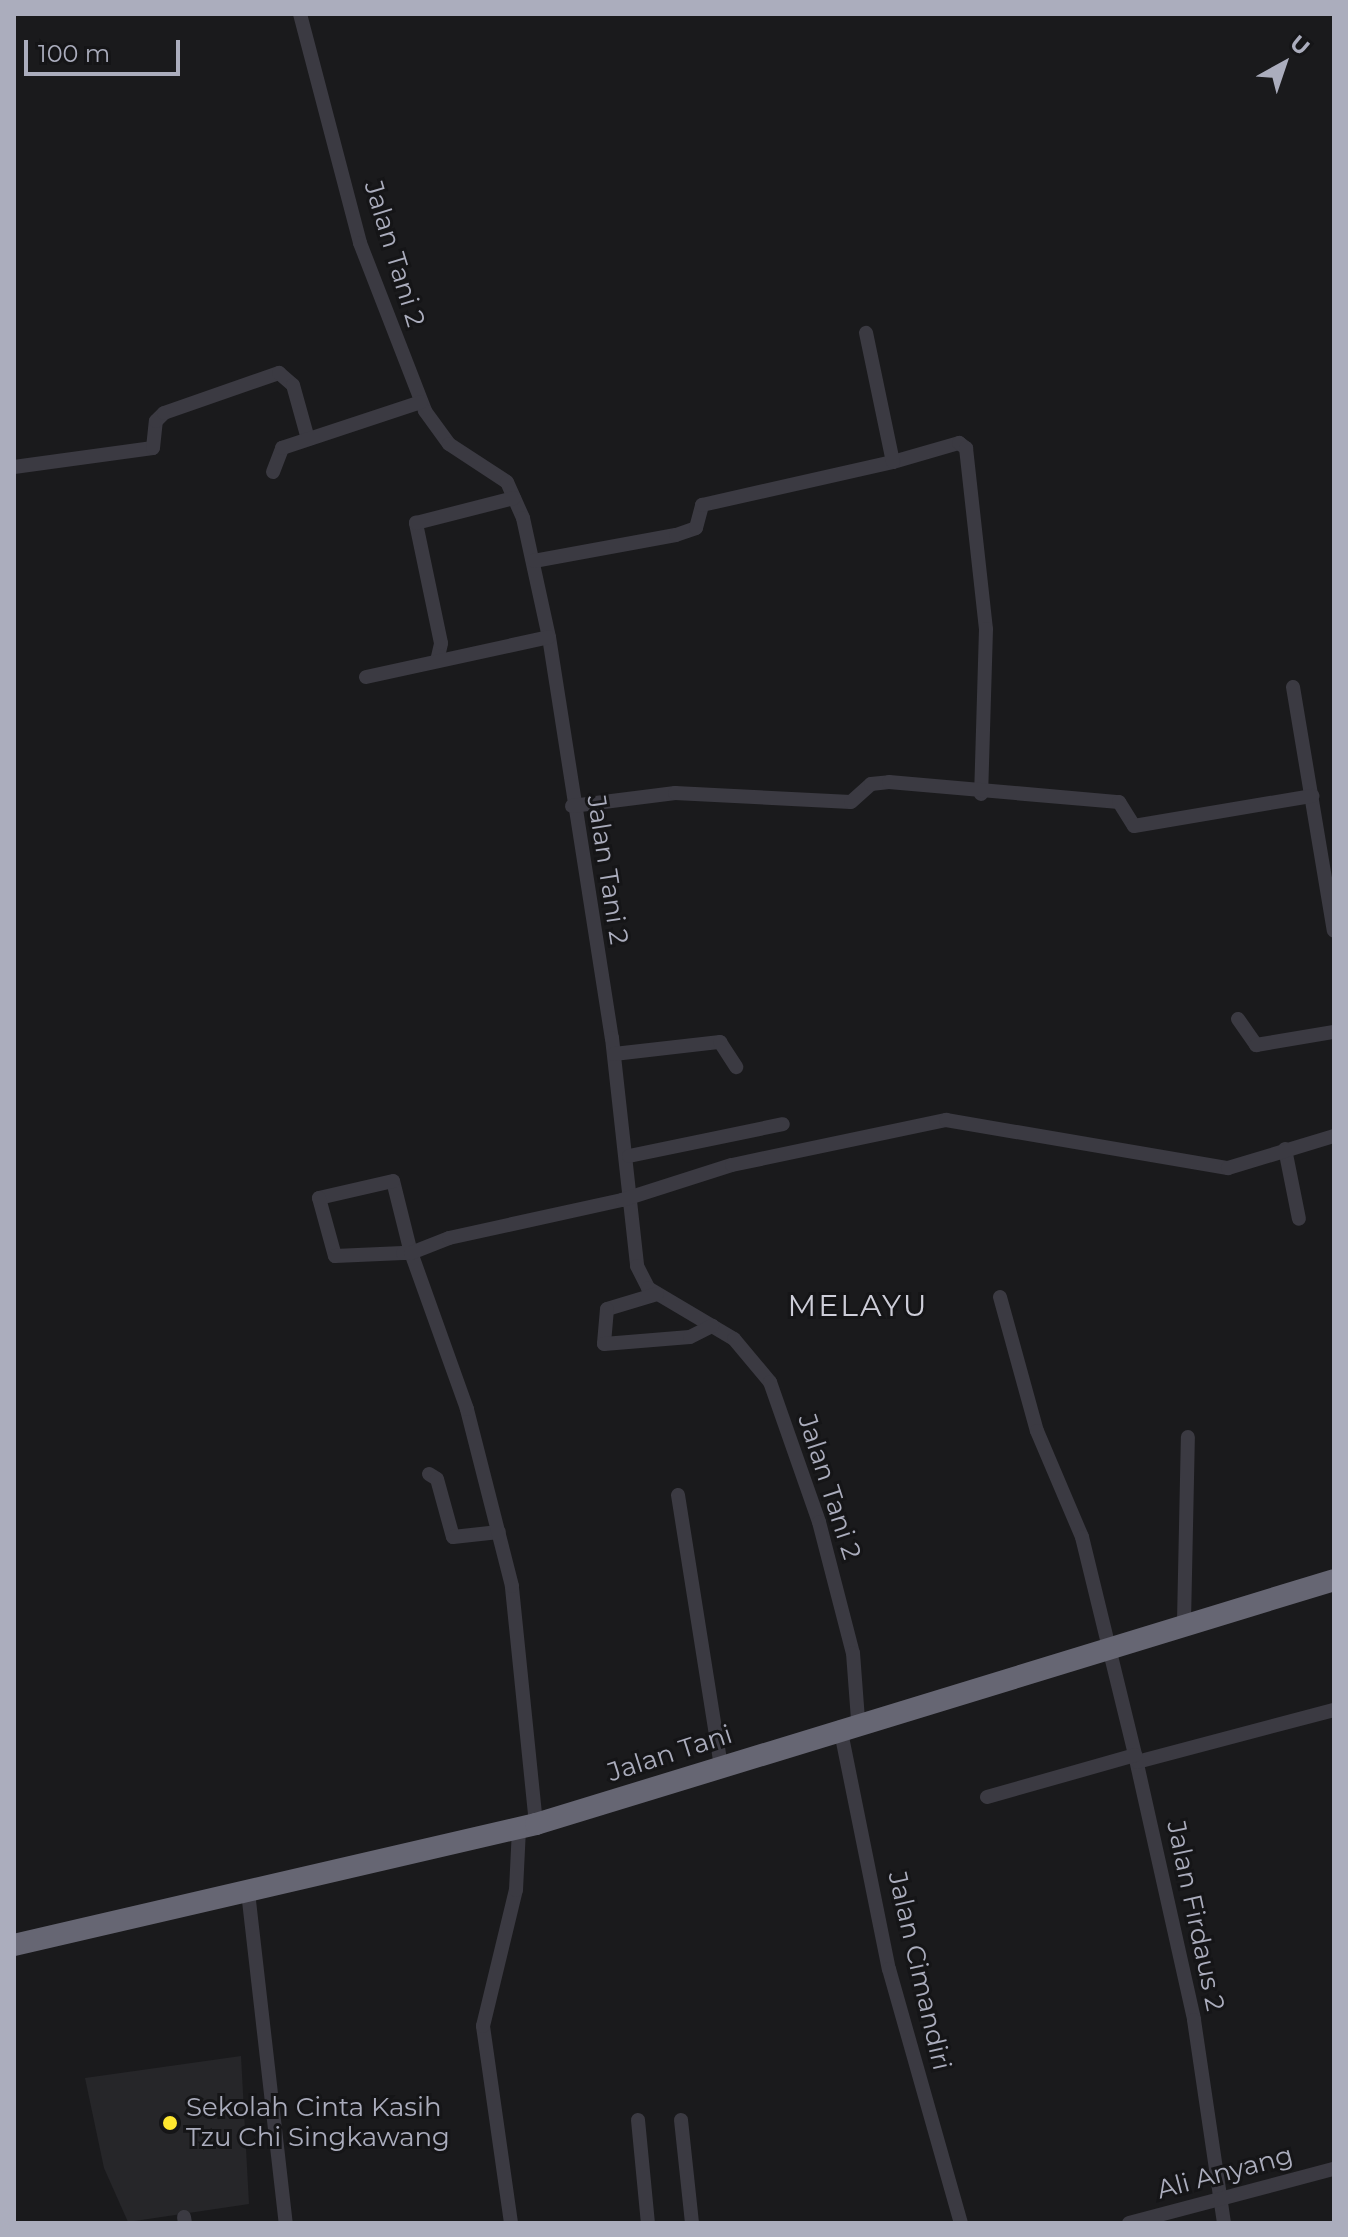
<!DOCTYPE html>
<html>
<head>
<meta charset="utf-8">
<style>
	body { margin:0 }
	#map { position:relative; width:1348px; height:2237px; overflow:hidden; background:#1a1a1c; font-family:Montserrat,sans-serif }
	div>[style] { position:absolute }
	.built>* { inset:0; background:#262629 }
	.minor>* { height:14px; margin:-7px; padding:0 7px; transform-origin:7px; border-radius:7px; background:#3b3a42 }
	.highway>* { height:22px; margin:-11px; padding:0 11px; transform-origin:11px; border-radius:11px; background:#666673 }
	.dots>* { width:22px; height:22px; translate:-50% -50%; box-sizing:border-box; border:4px solid #151517; border-radius:50% }
	span { translate:-50% -50%; white-space:nowrap; text-align:center; line-height:1.15; -webkit-text-stroke:6px #151517; paint-order:stroke }
	.street-label { font-size:26px; color:#abadbd }
	.poi-label { font-size:26px; color:#abadbd }
	.left { translate:0 -50%; text-align:left }
	.quarter-label { font-size:30px; color:#cdcdd8; letter-spacing:2px }
	.frame { position:absolute; inset:0; border:16px solid #abadbd; pointer-events:none }
	.north { position:absolute; left:1244px; top:24px; width:80px; height:80px; -webkit-text-stroke:6px #151517; paint-order:stroke; rotate:40deg; font-size:22px; font-weight:700; line-height:32px; text-align:center; color:#abadbd }
	.north::after { content:''; display:block; margin:auto; width:28px; height:36px; background:#abadbd; clip-path:polygon(50% 0,100% 100%,50% 72%,0 100%) }
	.scale { position:absolute; left:24px; top:40px; width:156px; height:36px; box-sizing:border-box; border:4px solid #abadbd; border-top:0; padding-left:10px; font-size:24px; line-height:28px; white-space:nowrap; color:#abadbd; -webkit-text-stroke:6px #151517; paint-order:stroke }
</style>
</head>
<body>
<div id="map">
	<div class="built">
		<div style="clip-path:polygon(241px 2056px,249px 2204px,128px 2222px,104px 2168px,85px 2078px)"></div>
	</div>
	<div class="minor">
		<div style="left:300px;top:14px;width:237px;rotate:75.3deg"></div>
		<div style="left:360px;top:243px;width:180px;rotate:68.8deg"></div>
		<div style="left:425px;top:411px;width:41px;rotate:54deg"></div>
		<div style="left:449px;top:444px;width:69px;rotate:33.2deg"></div>
		<div style="left:507px;top:482px;width:39px;rotate:66deg"></div>
		<div style="left:523px;top:518px;width:122px;rotate:77.7deg"></div>
		<div style="left:549px;top:637px;width:406px;rotate:81.1deg"></div>
		<div style="left:612px;top:1038px;width:229px;rotate:83.7deg"></div>
		<div style="left:637px;top:1266px;width:25px;rotate:63deg"></div>
		<div style="left:648px;top:1288px;width:100px;rotate:30.7deg"></div>
		<div style="left:734px;top:1339px;width:56px;rotate:50.1deg"></div>
		<div style="left:770px;top:1382px;width:148px;rotate:70.7deg"></div>
		<div style="left:819px;top:1522px;width:135px;rotate:75.5deg"></div>
		<div style="left:853px;top:1653px;width:67px;rotate:85.7deg"></div>
		<div style="left:893px;top:462px;width:69px;rotate:-16.1deg"></div>
		<div style="left:959px;top:443px;width:9px;rotate:36deg"></div>
		<div style="left:966px;top:448px;width:182px;rotate:83.7deg"></div>
		<div style="left:986px;top:629px;width:165px;rotate:91.7deg"></div>
		<div style="left:14px;top:467px;width:140px;rotate:-7.8deg"></div>
		<div style="left:153px;top:448px;width:27px;rotate:-84deg"></div>
		<div style="left:156px;top:421px;width:11px;rotate:-45deg"></div>
		<div style="left:164px;top:413px;width:122px;rotate:-19.2deg"></div>
		<div style="left:279px;top:373px;width:18px;rotate:41deg"></div>
		<div style="left:293px;top:385px;width:56px;rotate:74.5deg"></div>
		<div style="left:273px;top:472px;width:26px;rotate:-69deg"></div>
		<div style="left:282px;top:448px;width:146px;rotate:-18.3deg"></div>
		<div style="left:534px;top:561px;width:144px;rotate:-10.4deg"></div>
		<div style="left:676px;top:535px;width:21px;rotate:-19deg"></div>
		<div style="left:696px;top:528px;width:24px;rotate:-75deg"></div>
		<div style="left:702px;top:505px;width:196px;rotate:-12.7deg"></div>
		<div style="left:893px;top:462px;width:132px;rotate:-101.8deg"></div>
		<div style="left:437px;top:661px;width:18px;rotate:-77deg"></div>
		<div style="left:441px;top:643px;width:123px;rotate:-101.8deg"></div>
		<div style="left:416px;top:523px;width:101px;rotate:-14.3deg"></div>
		<div style="left:366px;top:677px;width:187px;rotate:-12.3deg"></div>
		<div style="left:1293px;top:687px;width:247px;rotate:80.5deg"></div>
		<div style="left:572px;top:806px;width:104px;rotate:-7.2deg"></div>
		<div style="left:675px;top:793px;width:176px;rotate:2.9deg"></div>
		<div style="left:851px;top:802px;width:27px;rotate:-42deg"></div>
		<div style="left:871px;top:784px;width:18px;rotate:-6deg"></div>
		<div style="left:889px;top:782px;width:231px;rotate:5deg"></div>
		<div style="left:1119px;top:802px;width:28px;rotate:58deg"></div>
		<div style="left:1134px;top:826px;width:181px;rotate:-9.6deg"></div>
		<div style="left:1238px;top:1019px;width:32px;rotate:55deg"></div>
		<div style="left:1256px;top:1045px;width:79px;rotate:-9.5deg"></div>
		<div style="left:614px;top:1054px;width:107px;rotate:-6.5deg"></div>
		<div style="left:720px;top:1042px;width:30px;rotate:57deg"></div>
		<div style="left:1285px;top:1149px;width:71px;rotate:78.7deg"></div>
		<div style="left:629px;top:1156px;width:157px;rotate:-11.7deg"></div>
		<div style="left:657px;top:1294px;width:52px;rotate:163.3deg"></div>
		<div style="left:607px;top:1309px;width:35px;rotate:95deg"></div>
		<div style="left:604px;top:1344px;width:86px;rotate:-4.7deg"></div>
		<div style="left:690px;top:1337px;width:25px;rotate:-27deg"></div>
		<div style="left:1000px;top:1297px;width:139px;rotate:74.6deg"></div>
		<div style="left:1037px;top:1431px;width:115px;rotate:67deg"></div>
		<div style="left:1082px;top:1537px;width:224px;rotate:76.3deg"></div>
		<div style="left:1135px;top:1755px;width:271px;rotate:77.4deg"></div>
		<div style="left:1194px;top:2020px;width:205px;rotate:81.6deg"></div>
		<div style="left:429px;top:1474px;width:9px;rotate:32deg"></div>
		<div style="left:437px;top:1479px;width:60px;rotate:74.6deg"></div>
		<div style="left:453px;top:1537px;width:46px;rotate:-6.2deg"></div>
		<div style="left:678px;top:1495px;width:276px;rotate:81deg"></div>
		<div style="left:1184px;top:1622px;width:185px;rotate:-88.8deg"></div>
		<div style="left:840px;top:1727px;width:247px;rotate:78.6deg"></div>
		<div style="left:889px;top:1969px;width:264px;rotate:74.2deg"></div>
		<div style="left:1137px;top:1762px;width:204px;rotate:-14.8deg"></div>
		<div style="left:987px;top:1797px;width:154px;rotate:-15.8deg"></div>
		<div style="left:536px;top:1824px;width:239px;rotate:-95.8deg"></div>
		<div style="left:512px;top:1586px;width:183px;rotate:-104.3deg"></div>
		<div style="left:467px;top:1409px;width:166px;rotate:-109.7deg"></div>
		<div style="left:411px;top:1253px;width:74px;rotate:-104deg"></div>
		<div style="left:393px;top:1181px;width:76px;rotate:167.1deg"></div>
		<div style="left:319px;top:1198px;width:60px;rotate:74.6deg"></div>
		<div style="left:335px;top:1256px;width:68px;rotate:-2.5deg"></div>
		<div style="left:403px;top:1253px;width:8px"></div>
		<div style="left:411px;top:1253px;width:41px;rotate:-21.5deg"></div>
		<div style="left:449px;top:1238px;width:177px;rotate:-12.4deg"></div>
		<div style="left:622px;top:1200px;width:115px;rotate:-17.7deg"></div>
		<div style="left:732px;top:1165px;width:219px;rotate:-11.9deg"></div>
		<div style="left:946px;top:1120px;width:286px;rotate:9.7deg"></div>
		<div style="left:1228px;top:1168px;width:111px;rotate:-16.8deg"></div>
		<div style="left:248px;top:1892px;width:333px;rotate:83.5deg"></div>
		<div style="left:638px;top:2120px;width:103px;rotate:84.5deg"></div>
		<div style="left:681px;top:2120px;width:104px;rotate:83.9deg"></div>
		<div style="left:184px;top:2217px;width:6px;rotate:81deg"></div>
		<div style="left:511px;top:2223px;width:199px;rotate:-98.1deg"></div>
		<div style="left:483px;top:2026px;width:140px;rotate:-76.4deg"></div>
		<div style="left:516px;top:1890px;width:61px;rotate:-87.2deg"></div>
		<div style="left:1129px;top:2223px;width:212px;rotate:-14.8deg"></div>
	</div>
	<div class="highway">
		<div style="left:14px;top:1945px;width:536px;rotate:-13.05deg"></div>
		<div style="left:536px;top:1824px;width:834px;rotate:-17deg"></div>
	</div>
	<div class="dots">
		<div style="left:170px;top:2123px;background:#ffe72f"></div>
	</div>
	<div class="street-label">
		<span style="left:394px;top:254px;rotate:73deg">Jalan Tani 2</span>
		<span style="left:607px;top:870px;rotate:81deg">Jalan Tani 2</span>
		<span style="left:829px;top:1487px;rotate:72deg">Jalan Tani 2</span>
		<span style="left:670px;top:1754px;rotate:-18deg">Jalan Tani</span>
		<span style="left:1195px;top:1916px;rotate:78deg">Jalan Firdaus 2</span>
		<span style="left:919px;top:1971px;rotate:77deg">Jalan Cimandiri</span>
		<span style="left:1225px;top:2173px;rotate:-15deg">Ali Anyang</span>
	</div>
	<div class="poi-label">
		<span class="left" style="left:186px;top:2123px">Sekolah Cinta Kasih<br>Tzu Chi Singkawang</span>
	</div>
	<div class="quarter-label">
		<span style="left:858px;top:1306px">MELAYU</span>
	</div>
	<div class="frame"></div>
	<div class="north">U</div>
	<div class="scale">100 m</div>
</div>
</body>
</html>
